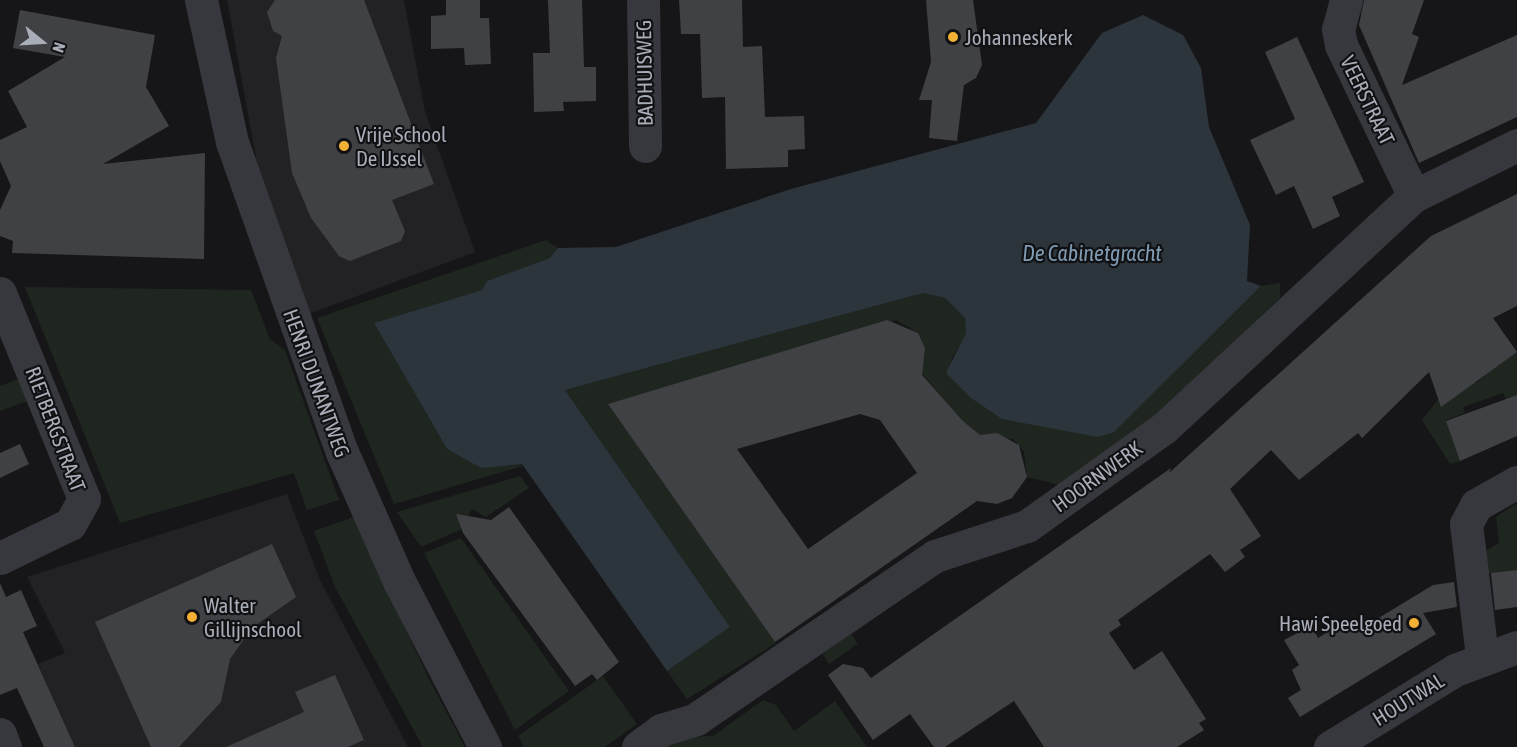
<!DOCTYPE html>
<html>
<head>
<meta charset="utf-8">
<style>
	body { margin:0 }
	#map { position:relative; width:1517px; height:747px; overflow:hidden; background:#161618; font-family:"Asap Condensed",sans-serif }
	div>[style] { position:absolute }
	.built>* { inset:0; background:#222225 }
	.green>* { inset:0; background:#1e261f; transform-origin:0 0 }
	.water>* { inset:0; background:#2c353c }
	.building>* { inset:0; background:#404145 }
	.minor>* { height:33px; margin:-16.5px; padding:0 16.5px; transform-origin:16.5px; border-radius:16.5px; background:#37383d }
	.dots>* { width:16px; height:16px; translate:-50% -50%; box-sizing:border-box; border:3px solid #111113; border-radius:50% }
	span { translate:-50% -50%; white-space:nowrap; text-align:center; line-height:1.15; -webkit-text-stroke:4.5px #111113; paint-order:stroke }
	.poi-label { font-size:21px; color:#a8adb8 }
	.left { translate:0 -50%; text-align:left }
	.right { translate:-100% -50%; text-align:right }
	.street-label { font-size:21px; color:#a8adb8 }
	.water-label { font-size:22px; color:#7f9bb3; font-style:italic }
	.north { position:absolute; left:12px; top:12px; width:60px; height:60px; -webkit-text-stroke:4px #111113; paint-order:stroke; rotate:108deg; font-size:16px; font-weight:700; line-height:24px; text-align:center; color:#a8adb8 }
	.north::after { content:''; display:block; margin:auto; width:21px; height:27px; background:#a8adb8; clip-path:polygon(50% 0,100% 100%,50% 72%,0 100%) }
</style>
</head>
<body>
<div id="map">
	<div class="built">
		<div style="clip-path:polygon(227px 0,404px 0,425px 112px,475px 252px,309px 314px,260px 179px)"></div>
		<div style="clip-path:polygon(287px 494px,320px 580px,408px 747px,75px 747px,38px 664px,65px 653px,27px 577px)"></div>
	</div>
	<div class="green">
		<div style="clip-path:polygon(546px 240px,558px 248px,550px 258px,487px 281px,482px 290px,374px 323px,447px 449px,481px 468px,517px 460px,523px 466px,394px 504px,317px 318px)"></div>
		<div style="clip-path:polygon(1280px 283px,1280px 298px,1154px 418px,1060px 485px,1027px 477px,1024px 452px,1013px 439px,980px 435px,963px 421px,921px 373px,925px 348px,918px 333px,896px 320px,608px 404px,776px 643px,687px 699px,667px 671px,730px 627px,565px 390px,923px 293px,945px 298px,965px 318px,967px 333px,951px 360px,1114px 432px,1261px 286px)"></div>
		<div style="clip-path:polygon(25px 287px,251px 290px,270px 339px,285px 350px,339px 500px,307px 510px,294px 473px,120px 523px)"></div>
		<div style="clip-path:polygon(1517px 352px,1517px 395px,1506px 399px,1503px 393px,1463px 407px,1465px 413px,1446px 420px,1460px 461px,1450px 464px,1422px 420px,1440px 397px,1471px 376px,1476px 383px,1486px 375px,1481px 368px,1498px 366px)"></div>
		<div style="clip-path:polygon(24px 377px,33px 399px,0 411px,0 386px)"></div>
		<div style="clip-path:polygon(520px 476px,529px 488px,486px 517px,472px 509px,460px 530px,421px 547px,397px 512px)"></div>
		<div style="clip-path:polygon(1517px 503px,1517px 570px,1484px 574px,1482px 553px,1499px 543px,1496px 517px)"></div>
		<div style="clip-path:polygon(353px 517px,429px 679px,465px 747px,423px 747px,335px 587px,314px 531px)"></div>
		<div style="clip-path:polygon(461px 538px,569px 691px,515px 730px,424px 553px)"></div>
		<div style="left:851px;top:634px;width:12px;height:35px;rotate:55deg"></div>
		<div style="clip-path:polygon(603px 676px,637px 724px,605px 747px,524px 747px,518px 736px)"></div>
		<div style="clip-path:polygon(763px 700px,776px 705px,794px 731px,835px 701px,867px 747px,663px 747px,676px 737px,713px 736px)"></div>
	</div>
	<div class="water">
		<div style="clip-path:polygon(1143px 15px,1183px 35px,1201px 68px,1209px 127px,1250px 225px,1247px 281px,1261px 286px,1114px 432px,1098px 437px,1002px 419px,971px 398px,946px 373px,966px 333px,965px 318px,945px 298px,923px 293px,565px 390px,730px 627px,667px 671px,522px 464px,481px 468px,447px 449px,374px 323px,482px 290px,487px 281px,550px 258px,558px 248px,616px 247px,791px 189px,1036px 123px,1102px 33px)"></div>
	</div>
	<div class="building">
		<div style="clip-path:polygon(275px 0,364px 0,434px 184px,392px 200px,405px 231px,401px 241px,350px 261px,339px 256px,311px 218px,292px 173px,276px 58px,282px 36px,273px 31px,267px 12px)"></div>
		<div style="clip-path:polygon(446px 0,480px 0,480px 18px,489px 18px,491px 64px,465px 65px,464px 48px,431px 49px,431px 16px,446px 15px)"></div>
		<div style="clip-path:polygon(548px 0,582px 0,584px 67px,596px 67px,596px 101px,563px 102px,564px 111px,534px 112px,533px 53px,550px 53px)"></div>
		<div style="clip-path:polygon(679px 0,742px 0,743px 47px,762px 46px,765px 117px,804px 116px,805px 149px,788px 150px,788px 167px,726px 169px,725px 97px,702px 98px,700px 34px,681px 34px)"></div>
		<div style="clip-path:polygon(926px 0,973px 0,982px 65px,976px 78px,964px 85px,957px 141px,929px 138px,932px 100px,919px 100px,931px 62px)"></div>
		<div style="clip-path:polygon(1364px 0,1424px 0,1412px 34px,1419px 37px,1402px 85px,1517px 35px,1517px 117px,1419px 163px,1359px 25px)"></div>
		<div style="clip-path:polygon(20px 10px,155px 35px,146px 87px,169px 126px,103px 164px,205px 153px,204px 259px,12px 253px,13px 241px,0 236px,0 210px,11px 186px,0 161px,0 140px,27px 127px,8px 91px,65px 57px,13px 48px)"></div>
		<div style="clip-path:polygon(1297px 37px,1364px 182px,1332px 197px,1340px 216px,1313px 229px,1294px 186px,1276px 195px,1250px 140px,1295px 119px,1265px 52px)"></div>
		<div style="clip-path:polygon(1517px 194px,1517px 306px,1493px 318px,1517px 352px,1441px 407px,1429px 372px,1362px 438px,1358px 433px,1299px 480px,1271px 450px,1230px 489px,1261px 536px,1240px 550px,1245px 557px,1225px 572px,1210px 554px,1118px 620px,1121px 625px,1109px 633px,1134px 670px,1162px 651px,1206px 719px,1199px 723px,1204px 730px,1177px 747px,1044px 747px,1014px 701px,945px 747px,934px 747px,910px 714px,873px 740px,828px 675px,843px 664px,863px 668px,871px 678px,1171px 468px,1169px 473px,1431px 236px)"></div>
		<div style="clip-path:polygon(evenodd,887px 320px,918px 333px,925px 348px,922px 375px,963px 421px,980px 435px,997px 433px,1019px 445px,1027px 477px,1012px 498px,997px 504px,977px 501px,775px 642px,608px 404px,887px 320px,860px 414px,880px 420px,917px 473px,808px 549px,737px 449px,860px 414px)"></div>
		<div style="clip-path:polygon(1517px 395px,1517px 436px,1460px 461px,1446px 421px)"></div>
		<div style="clip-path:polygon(20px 444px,29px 464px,0 478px,0 453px)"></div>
		<div style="clip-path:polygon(509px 507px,619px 662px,597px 680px,592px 674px,575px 686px,463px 533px,456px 514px,491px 520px)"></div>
		<div style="clip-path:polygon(272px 544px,296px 597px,252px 628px,230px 659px,221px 702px,179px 747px,151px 747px,95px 622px)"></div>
		<div style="clip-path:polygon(1517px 570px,1517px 607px,1495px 610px,1491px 573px)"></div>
		<div style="clip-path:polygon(1454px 582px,1457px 607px,1423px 613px,1436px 634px,1300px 717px,1288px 698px,1301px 690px,1292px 670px,1299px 665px,1284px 640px,1311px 626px,1318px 638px,1345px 621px,1354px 633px,1433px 585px)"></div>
		<div style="clip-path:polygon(0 583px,6px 597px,21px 590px,37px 626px,23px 632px,75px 747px,44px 747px,17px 688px,0 695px)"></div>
		<div style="clip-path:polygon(335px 675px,364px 740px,348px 747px,226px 747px,304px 712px,295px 692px)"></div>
	</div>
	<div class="minor">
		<div style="left:201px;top:0;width:145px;rotate:77.7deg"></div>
		<div style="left:232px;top:142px;width:329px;rotate:70.5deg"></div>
		<div style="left:342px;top:452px;width:141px;rotate:66.2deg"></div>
		<div style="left:399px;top:581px;width:187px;rotate:62.6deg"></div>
		<div style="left:643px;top:0;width:146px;rotate:89.2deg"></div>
		<div style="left:1346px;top:0;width:30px;rotate:105deg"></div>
		<div style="left:1338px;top:29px;width:16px;rotate:79deg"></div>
		<div style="left:1341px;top:45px;width:168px;rotate:64.2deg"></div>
		<div style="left:0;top:293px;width:222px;rotate:67.8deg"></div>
		<div style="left:84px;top:499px;width:29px;rotate:119deg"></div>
		<div style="left:70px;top:524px;width:78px;rotate:154.1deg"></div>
		<div style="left:1482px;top:656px;width:133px;rotate:-96.9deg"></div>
		<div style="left:1466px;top:524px;width:21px;rotate:-62deg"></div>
		<div style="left:1476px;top:505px;width:47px;rotate:-29.3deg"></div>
		<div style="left:0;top:734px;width:14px;rotate:69deg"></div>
		<div style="left:638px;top:747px;width:29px;rotate:-36deg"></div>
		<div style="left:661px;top:730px;width:37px;rotate:-17deg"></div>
		<div style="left:696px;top:719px;width:289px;rotate:-34.3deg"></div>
		<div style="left:935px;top:556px;width:97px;rotate:-18.1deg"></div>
		<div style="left:1027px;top:526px;width:168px;rotate:-35.6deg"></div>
		<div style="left:1164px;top:428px;width:341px;rotate:-42.9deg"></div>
		<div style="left:1414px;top:196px;width:115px;rotate:-26.3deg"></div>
		<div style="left:1330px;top:747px;width:147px;rotate:-31.6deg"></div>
		<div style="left:1455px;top:670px;width:66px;rotate:-20.4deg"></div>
	</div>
	<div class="dots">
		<div style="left:953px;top:37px;background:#f2b134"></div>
		<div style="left:344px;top:146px;background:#f2b134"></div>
		<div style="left:192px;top:617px;background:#f2b134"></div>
		<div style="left:1414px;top:623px;background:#f2b134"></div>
	</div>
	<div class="poi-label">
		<span class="left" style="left:965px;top:37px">Johanneskerk</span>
		<span class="left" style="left:356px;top:146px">Vrije School<br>De IJssel</span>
		<span class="left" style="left:204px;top:617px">Walter<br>Gillijnschool</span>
		<span class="right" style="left:1402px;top:623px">Hawi Speelgoed</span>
	</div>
	<div class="street-label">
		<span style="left:644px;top:73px;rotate:-91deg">BADHUISWEG</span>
		<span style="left:1368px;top:100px;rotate:64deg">VEERSTRAAT</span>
		<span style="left:317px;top:383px;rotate:70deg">HENRI DUNANTWEG</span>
		<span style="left:56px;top:429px;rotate:69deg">RIETBERGSTRAAT</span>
		<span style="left:1097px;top:476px;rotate:-36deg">HOORNWERK</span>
		<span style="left:1408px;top:699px;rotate:-32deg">HOUTWAL</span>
	</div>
	<div class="water-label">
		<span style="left:1092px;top:254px">De Cabinetgracht</span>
	</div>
	<div class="north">N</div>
</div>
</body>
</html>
